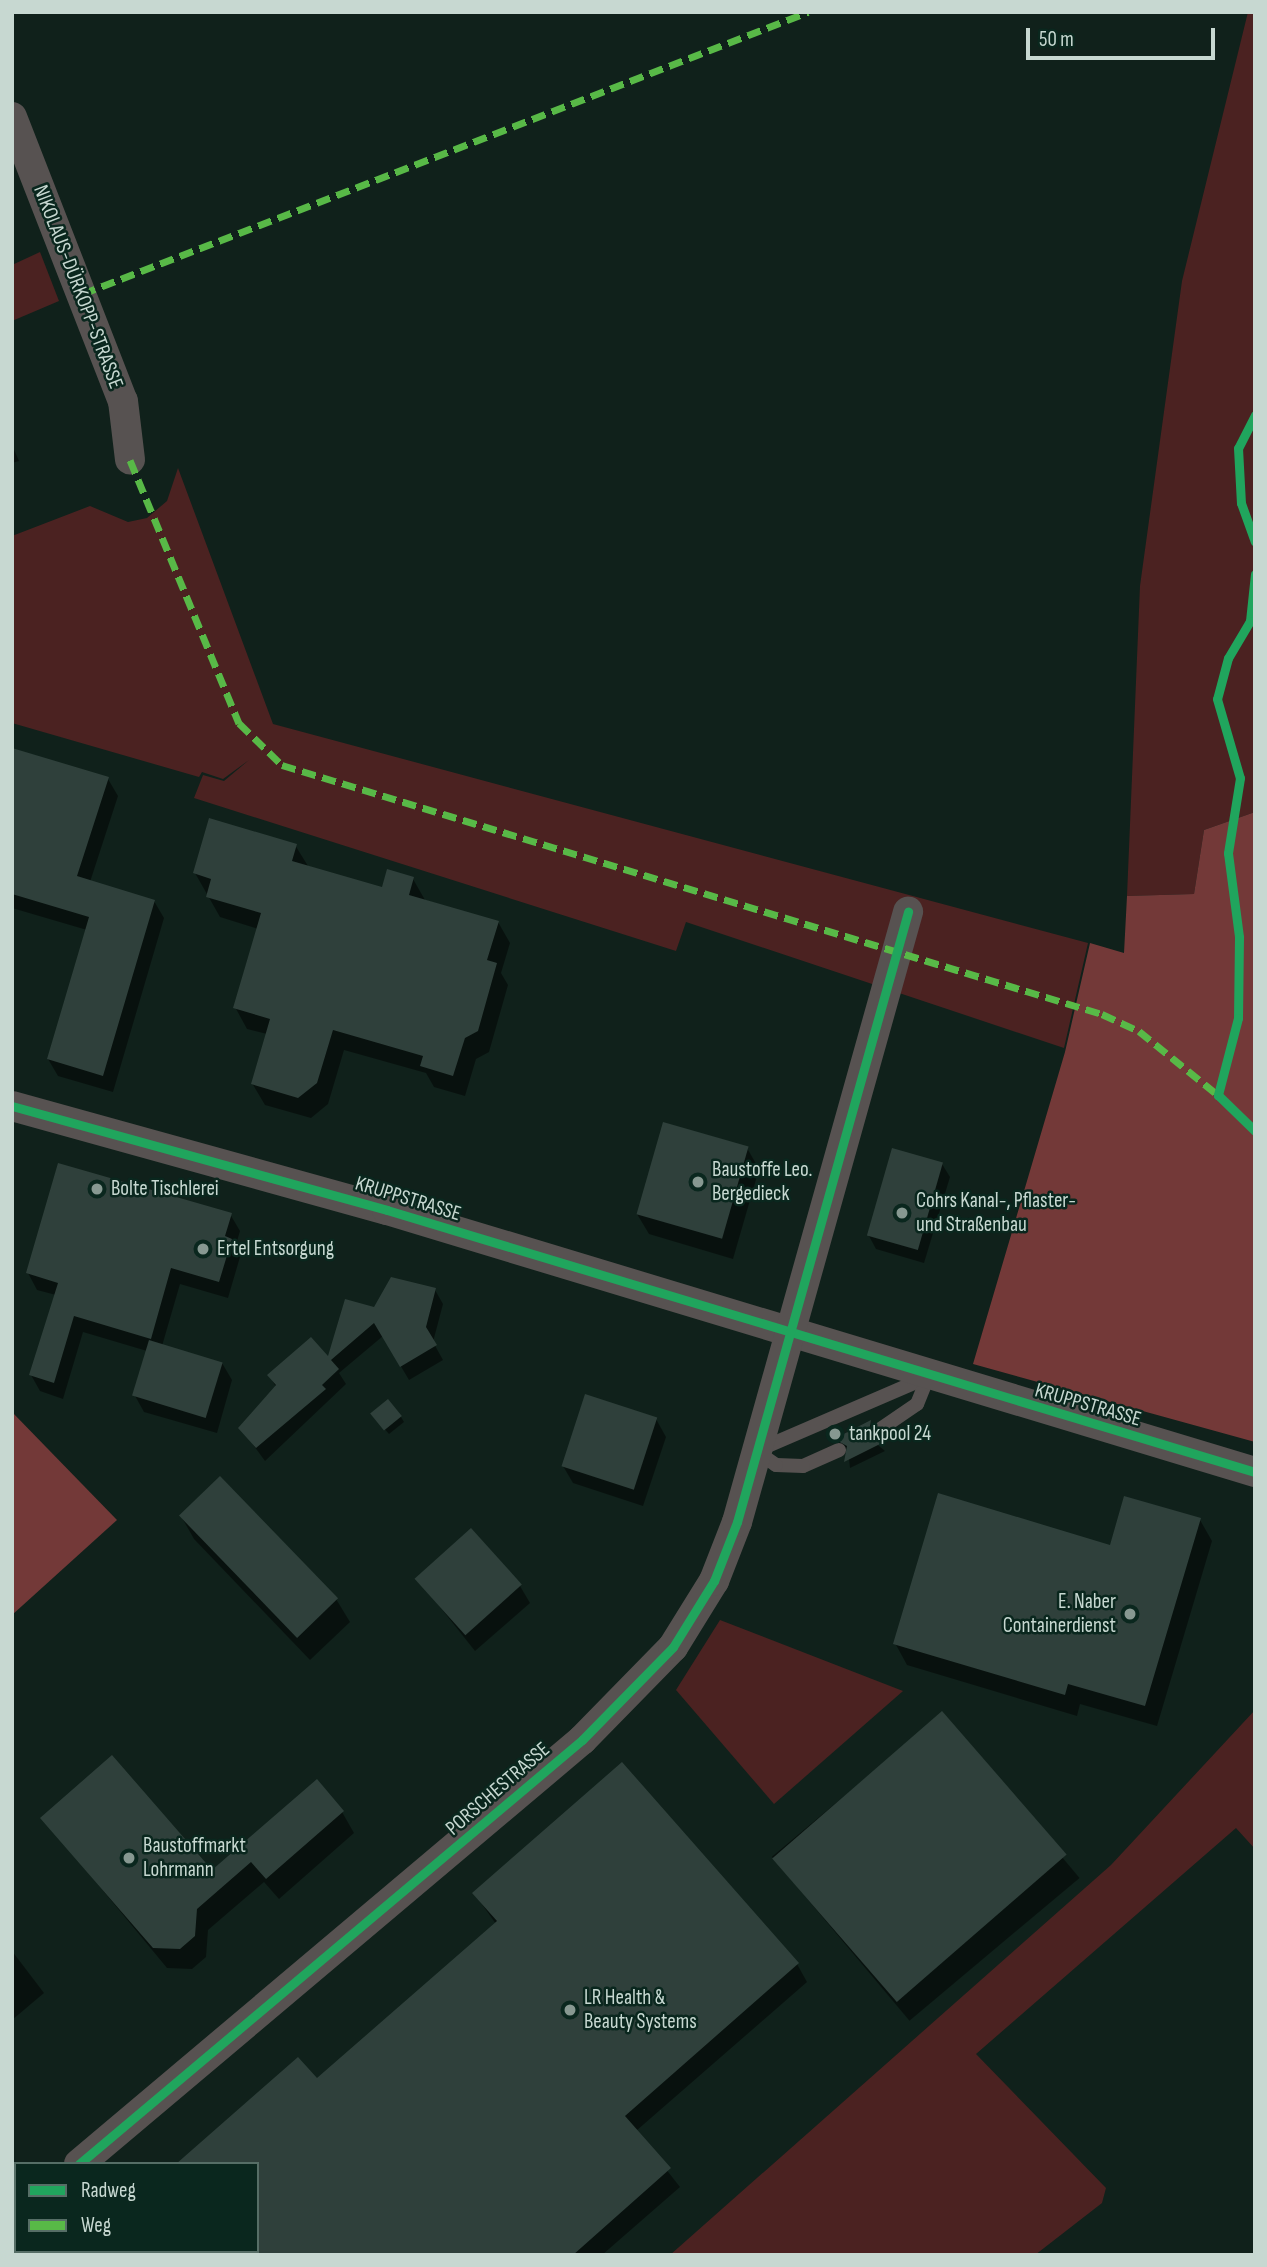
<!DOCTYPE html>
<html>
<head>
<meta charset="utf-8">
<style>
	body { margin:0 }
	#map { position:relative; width:1267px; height:2267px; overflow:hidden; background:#10211b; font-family:"Sofia Sans Condensed",sans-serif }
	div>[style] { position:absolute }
	.green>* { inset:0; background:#4b2221 }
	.forest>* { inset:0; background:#733938 }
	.shadow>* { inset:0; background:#0007; transform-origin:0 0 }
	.building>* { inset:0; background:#2f403b; transform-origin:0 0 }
	.service>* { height:14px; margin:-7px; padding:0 7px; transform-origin:7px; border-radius:7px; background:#575251 }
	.minor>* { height:30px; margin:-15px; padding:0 15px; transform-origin:15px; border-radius:15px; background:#575251 }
	.quiet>* { height:7px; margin-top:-3.5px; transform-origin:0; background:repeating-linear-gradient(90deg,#58b947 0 14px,transparent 0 21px) }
	.cycleway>* { height:9px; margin:-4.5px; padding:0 4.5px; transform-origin:4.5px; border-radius:4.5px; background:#20a55d }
	.dots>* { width:19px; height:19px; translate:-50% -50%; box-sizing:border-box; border:4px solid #0a271e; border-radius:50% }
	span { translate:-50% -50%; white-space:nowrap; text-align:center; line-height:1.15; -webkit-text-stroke:5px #0a271e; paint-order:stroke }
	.street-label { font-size:21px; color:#c7d8d1 }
	.poi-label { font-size:21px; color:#c7d8d1 }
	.left { translate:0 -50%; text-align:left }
	.right { translate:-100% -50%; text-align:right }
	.frame { position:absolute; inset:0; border:14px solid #c7d8d1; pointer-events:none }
	.legend { position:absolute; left:14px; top:2162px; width:245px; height:91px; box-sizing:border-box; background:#0a271e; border:2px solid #566e66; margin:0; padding:9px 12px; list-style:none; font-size:21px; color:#c7d8d1 }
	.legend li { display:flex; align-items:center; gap:14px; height:35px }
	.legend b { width:35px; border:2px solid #566e66 }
	.scale { position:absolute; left:1026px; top:28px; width:189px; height:32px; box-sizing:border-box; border:4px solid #c7d8d1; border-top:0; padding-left:9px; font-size:21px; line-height:24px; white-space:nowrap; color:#c7d8d1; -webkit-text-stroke:5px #0a271e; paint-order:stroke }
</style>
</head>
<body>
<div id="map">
	<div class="green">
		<div style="clip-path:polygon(1248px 12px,1255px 12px,1255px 812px,1204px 830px,1194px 894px,1127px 896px,1140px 586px,1182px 281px)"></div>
		<div style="clip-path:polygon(40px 252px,59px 301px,12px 321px,12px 265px)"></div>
		<div style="clip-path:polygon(178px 468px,273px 724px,1088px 943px,1064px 1048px,686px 922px,676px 951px,194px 798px,203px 775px,224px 781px,249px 760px,223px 779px,202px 772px,199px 777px,12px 723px,12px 536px,90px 506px,128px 522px,147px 518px,167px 501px)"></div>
		<div style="clip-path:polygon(720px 1620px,903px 1691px,774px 1804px,676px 1690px)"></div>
		<div style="clip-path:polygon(1255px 1710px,1255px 1849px,1236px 1828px,976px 2054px,1106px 2188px,1102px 2203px,1035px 2255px,670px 2255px,1111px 1865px)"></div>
	</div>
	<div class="forest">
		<div style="clip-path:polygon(1255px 812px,1255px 1442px,973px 1364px,1065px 1052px,1090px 943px,1124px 953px,1127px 896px,1194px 894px,1204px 830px)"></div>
		<div style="clip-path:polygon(12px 1412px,117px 1520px,12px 1615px)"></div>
	</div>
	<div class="shadow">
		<div style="clip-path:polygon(12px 445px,19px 461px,12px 463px)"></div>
		<div style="clip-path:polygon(12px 750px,108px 779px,118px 796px,90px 882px,154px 901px,164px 918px,113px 1092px,58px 1076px,48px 1059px,87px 930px,12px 908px)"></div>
		<div style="clip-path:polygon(295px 845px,308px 866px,383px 890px,413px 879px,425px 900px,498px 922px,510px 943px,501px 973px,508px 985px,489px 1052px,476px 1059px,465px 1096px,434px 1087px,426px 1073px,344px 1050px,328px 1104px,311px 1118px,265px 1105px,252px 1083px,267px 1034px,247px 1029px,235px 1007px,258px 929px,220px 917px,195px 873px)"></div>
		<div style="clip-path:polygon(747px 1148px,759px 1169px,733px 1259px,649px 1234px,637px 1214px)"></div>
		<div style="clip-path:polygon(942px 1164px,950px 1177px,924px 1263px,876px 1249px,869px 1236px)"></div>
		<div style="clip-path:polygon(230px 1214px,240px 1231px,235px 1248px,240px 1257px,228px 1298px,180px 1284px,162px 1346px,222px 1363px,232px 1380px,217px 1433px,144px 1412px,134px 1394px,147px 1351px,83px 1332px,63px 1399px,40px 1391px,31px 1375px,56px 1295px,37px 1290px,28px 1273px)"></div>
		<div style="clip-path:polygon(435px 1290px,443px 1304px,433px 1342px,443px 1360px,409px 1380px,383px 1336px,339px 1373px,346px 1384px,265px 1461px,241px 1428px,276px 1387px,269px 1375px,328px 1359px,375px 1309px)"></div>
		<div style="clip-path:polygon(401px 1417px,404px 1422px,389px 1434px,376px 1419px)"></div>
		<div style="clip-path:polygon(656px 1419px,666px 1437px,643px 1506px,573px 1483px,563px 1466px)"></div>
		<div style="clip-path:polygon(870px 1423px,872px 1440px,885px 1451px,850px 1468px,848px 1450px,836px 1440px)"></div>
		<div style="clip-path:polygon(181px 1516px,336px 1599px,350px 1622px,310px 1660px,194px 1539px)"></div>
		<div style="clip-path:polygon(1200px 1520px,1212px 1541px,1157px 1726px,1080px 1704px,1077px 1716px,907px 1665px,895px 1643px,1111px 1547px)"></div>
		<div style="clip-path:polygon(417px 1578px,520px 1586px,530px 1603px,475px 1651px)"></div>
		<div style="left:942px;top:1714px;width:214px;height:222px;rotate:50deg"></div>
		<div style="clip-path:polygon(342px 1812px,354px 1833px,279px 1899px,264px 1882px,208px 1930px,206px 1957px,192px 1969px,167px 1968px,43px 1818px,212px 1872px)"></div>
		<div style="clip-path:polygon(474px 1893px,797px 1964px,807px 1982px,636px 2131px,680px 2187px,602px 2255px,176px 2255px,257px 2251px,317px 2080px,496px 1924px)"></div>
		<div style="clip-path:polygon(12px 1951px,44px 1993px,12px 2020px)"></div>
	</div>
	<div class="building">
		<div style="clip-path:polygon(12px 748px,109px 777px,77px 876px,155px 900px,103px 1076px,47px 1059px,89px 917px,12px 894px)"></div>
		<div style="clip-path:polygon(209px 818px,297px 844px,292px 861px,382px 887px,387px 869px,414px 877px,409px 895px,499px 921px,487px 960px,497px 963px,478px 1031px,465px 1038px,453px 1076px,420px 1066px,423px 1056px,333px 1030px,317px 1083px,298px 1098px,251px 1084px,270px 1019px,233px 1008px,261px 913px,206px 897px,211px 879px,193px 873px)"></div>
		<div style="left:663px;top:1122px;width:89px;height:96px;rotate:16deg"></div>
		<div style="left:892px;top:1148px;width:53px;height:91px;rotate:16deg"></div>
		<div style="clip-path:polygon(58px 1163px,232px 1213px,225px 1236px,232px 1239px,219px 1282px,171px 1268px,151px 1339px,74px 1316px,54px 1383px,29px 1375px,58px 1283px,26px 1273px)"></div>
		<div style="clip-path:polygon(391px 1277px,436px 1288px,426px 1327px,437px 1345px,400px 1367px,374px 1323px,331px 1360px,339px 1369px,322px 1385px,326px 1389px,256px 1448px,238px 1428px,276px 1385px,267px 1375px,311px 1337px,328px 1356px,345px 1299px,374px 1307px)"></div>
		<div style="left:149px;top:1340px;width:77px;height:58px;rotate:17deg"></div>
		<div style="left:585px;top:1394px;width:76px;height:76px;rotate:18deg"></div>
		<div style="left:388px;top:1399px;width:22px;height:23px;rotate:51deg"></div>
		<div style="clip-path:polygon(871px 1420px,868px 1437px,882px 1443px,844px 1462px,847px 1446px,834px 1439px)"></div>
		<div style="left:220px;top:1476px;width:170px;height:57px;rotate:46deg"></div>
		<div style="clip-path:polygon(938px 1493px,1110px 1545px,1124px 1496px,1201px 1518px,1145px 1706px,1068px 1684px,1065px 1695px,893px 1644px)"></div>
		<div style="left:471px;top:1528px;width:76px;height:76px;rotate:48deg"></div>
		<div style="left:942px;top:1711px;width:190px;height:225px;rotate:49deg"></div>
		<div style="clip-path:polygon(112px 1755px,212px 1870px,317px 1779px,344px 1811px,266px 1879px,251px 1862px,197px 1909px,195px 1936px,180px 1949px,153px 1948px,40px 1818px)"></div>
		<div style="clip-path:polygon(622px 1762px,799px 1963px,625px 2116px,671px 2168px,573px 2255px,257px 2255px,257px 2164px,176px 2164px,298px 2057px,317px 2078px,497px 1921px,472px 1893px)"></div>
	</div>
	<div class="service">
		<div style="left:839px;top:1450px;width:39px;rotate:156deg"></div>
		<div style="left:803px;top:1466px;width:27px;rotate:-178deg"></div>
		<div style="left:776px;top:1465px;width:24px;rotate:-145deg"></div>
		<div style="left:756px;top:1451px;width:187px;rotate:-23.3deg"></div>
		<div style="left:928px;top:1377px;width:29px;rotate:112deg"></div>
		<div style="left:917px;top:1404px;width:50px;rotate:145.7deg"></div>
	</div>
	<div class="minor">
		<div style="left:12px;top:117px;width:305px;rotate:68.7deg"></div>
		<div style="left:123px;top:401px;width:59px;rotate:83.2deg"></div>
		<div style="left:12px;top:1106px;width:389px;rotate:15.5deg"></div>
		<div style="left:387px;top:1210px;width:907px;rotate:16.8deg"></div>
		<div style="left:79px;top:2164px;width:658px;rotate:-40.13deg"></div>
		<div style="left:582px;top:1740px;width:130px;rotate:-45.6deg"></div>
		<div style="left:673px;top:1647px;width:78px;rotate:-58.2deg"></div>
		<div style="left:714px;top:1581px;width:63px;rotate:-68.7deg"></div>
		<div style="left:737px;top:1522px;width:634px;rotate:-74.34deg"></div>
		<div style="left:12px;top:2222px;width:5px;rotate:-37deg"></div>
	</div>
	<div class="quiet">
		<div style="left:82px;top:294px;width:779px;rotate:-21.23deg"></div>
		<div style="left:130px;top:460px;width:285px;rotate:67.5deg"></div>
		<div style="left:239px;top:723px;width:60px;rotate:44.3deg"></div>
		<div style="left:282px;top:765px;width:857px;rotate:16.89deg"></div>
		<div style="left:1102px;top:1014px;width:41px;rotate:24.7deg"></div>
		<div style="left:1139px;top:1031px;width:102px;rotate:39deg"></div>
	</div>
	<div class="cycleway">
		<div style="left:1255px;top:415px;width:37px;rotate:117deg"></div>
		<div style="left:1238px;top:448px;width:55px;rotate:86.9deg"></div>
		<div style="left:1241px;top:503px;width:41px;rotate:70.3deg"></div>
		<div style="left:1255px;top:574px;width:47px;rotate:96.1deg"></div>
		<div style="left:1250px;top:621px;width:43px;rotate:120.7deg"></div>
		<div style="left:1228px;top:658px;width:42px;rotate:105deg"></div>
		<div style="left:1217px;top:699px;width:82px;rotate:73.8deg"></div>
		<div style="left:1240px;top:778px;width:76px;rotate:99.1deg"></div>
		<div style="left:1228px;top:853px;width:85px;rotate:82.5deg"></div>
		<div style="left:1239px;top:937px;width:81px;rotate:90.7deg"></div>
		<div style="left:1238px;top:1018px;width:80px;rotate:104.6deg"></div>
		<div style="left:1218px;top:1095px;width:52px;rotate:44.2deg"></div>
		<div style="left:12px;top:1106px;width:389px;rotate:15.5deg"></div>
		<div style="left:387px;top:1210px;width:907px;rotate:16.8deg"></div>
		<div style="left:79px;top:2164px;width:658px;rotate:-40.13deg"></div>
		<div style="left:582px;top:1740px;width:130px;rotate:-45.6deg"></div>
		<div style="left:673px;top:1647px;width:78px;rotate:-58.2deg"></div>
		<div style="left:714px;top:1581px;width:63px;rotate:-68.7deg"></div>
		<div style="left:737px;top:1522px;width:634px;rotate:-74.34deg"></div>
	</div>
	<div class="dots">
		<div style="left:698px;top:1182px;background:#879891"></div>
		<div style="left:97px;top:1189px;background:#879891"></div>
		<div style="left:902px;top:1213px;background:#879891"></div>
		<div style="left:203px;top:1249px;background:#879891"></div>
		<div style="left:835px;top:1434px;background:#879891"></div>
		<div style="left:1130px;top:1614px;background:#879891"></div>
		<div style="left:129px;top:1858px;background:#879891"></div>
		<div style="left:570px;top:2010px;background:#879891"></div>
	</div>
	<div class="street-label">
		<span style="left:78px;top:287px;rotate:69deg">NIKOLAUS-DÜRKOPP-STRASSE</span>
		<span style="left:408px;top:1199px;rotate:17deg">KRUPPSTRASSE</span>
		<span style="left:1088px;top:1405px;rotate:16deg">KRUPPSTRASSE</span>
		<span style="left:498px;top:1789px;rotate:-41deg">PORSCHESTRASSE</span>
	</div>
	<div class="poi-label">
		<span class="left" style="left:712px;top:1182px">Baustoffe Leo.<br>Bergedieck</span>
		<span class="left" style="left:111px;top:1189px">Bolte Tischlerei</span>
		<span class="left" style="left:916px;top:1213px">Cohrs Kanal-, Pflaster-<br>und Straßenbau</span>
		<span class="left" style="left:217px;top:1249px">Ertel Entsorgung</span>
		<span class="left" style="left:849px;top:1434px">tankpool 24</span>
		<span class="right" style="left:1116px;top:1614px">E. Naber<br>Containerdienst</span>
		<span class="left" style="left:143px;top:1858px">Baustoffmarkt<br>Lohrmann</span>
		<span class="left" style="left:584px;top:2010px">LR Health &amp;<br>Beauty Systems</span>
	</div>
	<div class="frame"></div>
	<ul class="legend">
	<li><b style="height:9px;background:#20a55d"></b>Radweg</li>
	<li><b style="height:9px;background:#58b947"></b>Weg</li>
	</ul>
	<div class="scale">50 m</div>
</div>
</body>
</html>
